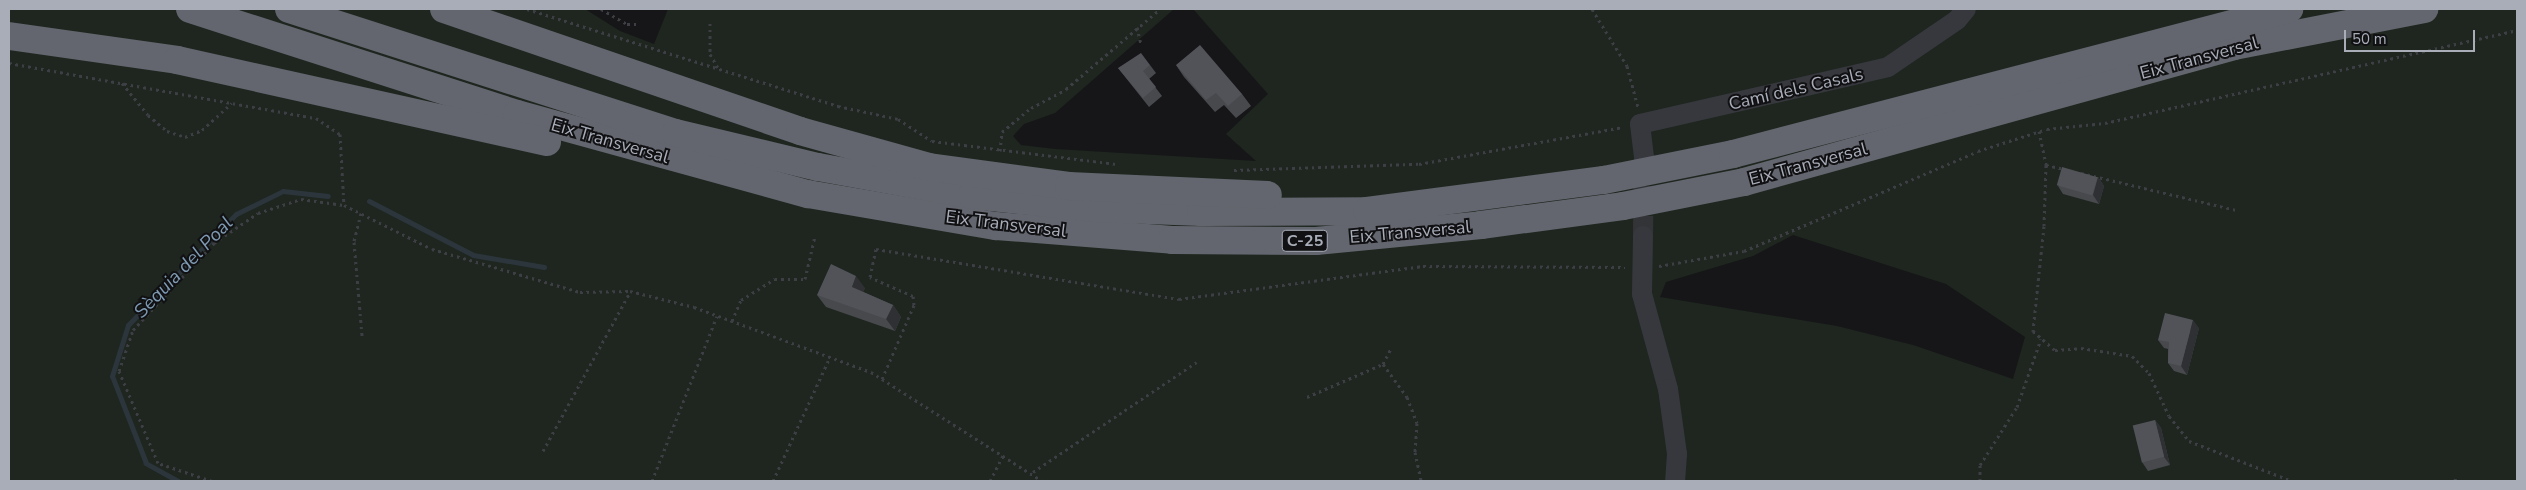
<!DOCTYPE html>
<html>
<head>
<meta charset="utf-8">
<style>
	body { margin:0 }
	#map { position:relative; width:2526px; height:490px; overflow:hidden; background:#161618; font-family:"Nunito Sans",sans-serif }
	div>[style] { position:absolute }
	.green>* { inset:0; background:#1e261f }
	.stream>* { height:5px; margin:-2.5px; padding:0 2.5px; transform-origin:2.5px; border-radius:2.5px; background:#2c353c }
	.minor-tunnel>* { height:20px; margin-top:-10px; transform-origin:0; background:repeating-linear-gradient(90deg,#333438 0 20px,transparent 0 30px) }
	.path>* { height:3px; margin-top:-1.5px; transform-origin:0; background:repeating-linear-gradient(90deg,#3d3f44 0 2.5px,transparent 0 6.5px) }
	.minor>* { height:20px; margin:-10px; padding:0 10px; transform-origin:10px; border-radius:10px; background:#37383d }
	.highway>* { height:28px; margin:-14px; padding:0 14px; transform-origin:14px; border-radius:14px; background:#63666e }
	.wall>* { inset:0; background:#47494d }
	.shaded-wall>* { inset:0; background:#2f3033 }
	.building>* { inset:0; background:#525359; transform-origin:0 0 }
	span { translate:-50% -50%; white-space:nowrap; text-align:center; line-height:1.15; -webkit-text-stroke:4px #111113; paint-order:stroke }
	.shield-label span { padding:1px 4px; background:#111113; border:1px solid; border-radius:4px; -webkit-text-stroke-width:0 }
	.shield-label { font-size:16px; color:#a8adb8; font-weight:700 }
	.street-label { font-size:18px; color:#a8adb8 }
	.water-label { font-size:19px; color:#7f9bb3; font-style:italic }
	.frame { position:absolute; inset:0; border:10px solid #a8adb8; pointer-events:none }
	.scale { position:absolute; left:2344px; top:30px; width:131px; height:22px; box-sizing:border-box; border:2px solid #a8adb8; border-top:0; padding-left:6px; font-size:15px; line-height:18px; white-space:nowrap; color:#a8adb8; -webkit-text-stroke:4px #111113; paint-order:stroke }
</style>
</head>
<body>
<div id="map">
	<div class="green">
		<div style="clip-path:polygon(evenodd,9px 9px,585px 9px,620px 31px,654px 44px,668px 9px,1174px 9px,1055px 113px,1024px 124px,1013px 136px,1021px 145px,1055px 149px,1256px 161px,1226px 134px,1268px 94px,1193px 9px,2517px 9px,2517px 481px,9px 481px,9px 9px,1793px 235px,1946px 284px,2025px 337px,2013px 379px,1913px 345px,1837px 326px,1660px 297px,1666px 282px,1753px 256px,1793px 235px)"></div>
	</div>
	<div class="stream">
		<div style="left:369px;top:201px;width:117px;rotate:27.4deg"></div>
		<div style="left:473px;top:255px;width:72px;rotate:9.6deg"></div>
		<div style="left:178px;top:481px;width:37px;rotate:-151deg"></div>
		<div style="left:146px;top:463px;width:93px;rotate:-111.3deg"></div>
		<div style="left:112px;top:376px;width:53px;rotate:-72.6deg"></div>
		<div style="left:128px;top:325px;width:155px;rotate:-45.8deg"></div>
		<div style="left:236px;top:214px;width:52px;rotate:-26.1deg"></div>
		<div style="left:283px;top:191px;width:45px;rotate:6.3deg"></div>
	</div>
	<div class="minor-tunnel">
		<div style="left:1643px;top:236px;width:77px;rotate:-89.3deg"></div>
	</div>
	<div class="path">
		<div style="left:527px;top:9px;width:326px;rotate:17.3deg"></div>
		<div style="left:838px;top:106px;width:61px;rotate:12.2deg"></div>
		<div style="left:898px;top:119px;width:40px;rotate:32.9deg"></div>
		<div style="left:932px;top:141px;width:185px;rotate:7.1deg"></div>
		<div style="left:601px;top:9px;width:30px;rotate:30deg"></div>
		<div style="left:627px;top:24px;width:12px"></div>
		<div style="left:1592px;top:9px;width:67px;rotate:58.4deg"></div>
		<div style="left:1627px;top:66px;width:42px;rotate:75deg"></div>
		<div style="left:710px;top:23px;width:31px;rotate:90deg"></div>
		<div style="left:710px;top:54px;width:16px;rotate:60deg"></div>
		<div style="left:1137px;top:27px;width:18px;rotate:77deg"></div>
		<div style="left:9px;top:63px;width:312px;rotate:10.2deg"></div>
		<div style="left:316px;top:118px;width:29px;rotate:34deg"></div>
		<div style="left:340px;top:134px;width:71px;rotate:86.8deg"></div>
		<div style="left:122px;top:83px;width:41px;rotate:50.9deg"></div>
		<div style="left:148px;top:115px;width:25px;rotate:40deg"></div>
		<div style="left:167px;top:131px;width:19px;rotate:18deg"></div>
		<div style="left:185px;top:137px;width:18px;rotate:-22deg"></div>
		<div style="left:202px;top:130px;width:40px;rotate:-42deg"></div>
		<div style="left:2039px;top:131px;width:35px;rotate:78deg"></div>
		<div style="left:2046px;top:165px;width:61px;rotate:91.9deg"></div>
		<div style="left:2044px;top:226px;width:106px;rotate:96deg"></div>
		<div style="left:2033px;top:331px;width:29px;rotate:41deg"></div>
		<div style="left:2055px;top:350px;width:26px;rotate:-4deg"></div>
		<div style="left:2081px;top:348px;width:52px;rotate:8.9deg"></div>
		<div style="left:2132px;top:356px;width:24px;rotate:45deg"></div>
		<div style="left:2149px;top:373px;width:47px;rotate:65.1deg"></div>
		<div style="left:2169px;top:416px;width:32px;rotate:51deg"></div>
		<div style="left:2189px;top:441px;width:110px;rotate:21.2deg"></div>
		<div style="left:1000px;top:151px;width:19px;rotate:-84deg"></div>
		<div style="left:1002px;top:132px;width:38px;rotate:-40deg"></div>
		<div style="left:1031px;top:108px;width:40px;rotate:-28deg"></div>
		<div style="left:1066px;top:89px;width:123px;rotate:-40.4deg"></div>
		<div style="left:2046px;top:165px;width:19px;rotate:12deg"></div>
		<div style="left:1234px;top:170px;width:185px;rotate:-1.9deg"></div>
		<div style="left:1419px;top:164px;width:206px;rotate:-10.3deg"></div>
		<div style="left:2081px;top:173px;width:159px;rotate:13.4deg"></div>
		<div style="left:361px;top:213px;width:30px;rotate:104deg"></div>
		<div style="left:354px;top:242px;width:94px;rotate:85.1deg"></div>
		<div style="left:1659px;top:266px;width:86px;rotate:-10deg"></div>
		<div style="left:1744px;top:251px;width:254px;rotate:-23.1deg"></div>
		<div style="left:1978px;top:151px;width:72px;rotate:-17.7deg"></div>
		<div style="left:2047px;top:129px;width:58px;rotate:-5.9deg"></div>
		<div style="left:2105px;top:123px;width:422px;rotate:-12.7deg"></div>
		<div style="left:732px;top:321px;width:23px;rotate:-67deg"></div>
		<div style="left:741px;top:300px;width:40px;rotate:-32deg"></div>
		<div style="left:775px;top:279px;width:30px"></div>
		<div style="left:805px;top:279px;width:44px;rotate:-76.9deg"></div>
		<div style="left:1383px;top:364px;width:18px;rotate:-63deg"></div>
		<div style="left:882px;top:379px;width:81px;rotate:-66.6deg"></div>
		<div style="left:914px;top:305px;width:9px;rotate:-96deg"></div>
		<div style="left:913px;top:296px;width:47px;rotate:-156.2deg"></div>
		<div style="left:870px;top:277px;width:29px;rotate:-78deg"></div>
		<div style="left:876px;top:249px;width:307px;rotate:9.4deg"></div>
		<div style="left:1179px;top:299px;width:246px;rotate:-7.7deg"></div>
		<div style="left:1423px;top:266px;width:202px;rotate:0.3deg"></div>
		<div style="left:1307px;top:397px;width:83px;rotate:-23.5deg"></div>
		<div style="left:1383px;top:364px;width:41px;rotate:54deg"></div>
		<div style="left:1407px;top:397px;width:28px;rotate:69deg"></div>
		<div style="left:1417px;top:423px;width:29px;rotate:94deg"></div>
		<div style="left:1415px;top:452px;width:30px;rotate:78deg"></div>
		<div style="left:543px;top:451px;width:181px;rotate:-61.3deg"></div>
		<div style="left:1033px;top:472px;width:197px;rotate:-33.9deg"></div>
		<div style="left:212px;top:481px;width:57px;rotate:-161.6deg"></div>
		<div style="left:158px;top:463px;width:100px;rotate:-113deg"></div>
		<div style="left:119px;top:371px;width:43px;rotate:-71.1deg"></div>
		<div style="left:133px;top:330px;width:119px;rotate:-47deg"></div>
		<div style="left:214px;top:243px;width:53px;rotate:-34.3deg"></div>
		<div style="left:258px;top:213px;width:45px;rotate:-18deg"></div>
		<div style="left:301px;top:199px;width:43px;rotate:7.9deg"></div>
		<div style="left:344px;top:205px;width:98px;rotate:26.6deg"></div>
		<div style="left:432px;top:249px;width:154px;rotate:16.2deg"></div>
		<div style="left:580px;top:292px;width:50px;rotate:-1.1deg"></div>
		<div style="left:630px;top:291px;width:66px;rotate:14deg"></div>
		<div style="left:694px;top:307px;width:189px;rotate:20.2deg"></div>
		<div style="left:871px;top:372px;width:203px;rotate:32.5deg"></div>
		<div style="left:652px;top:481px;width:177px;rotate:-68.5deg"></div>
		<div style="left:773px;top:481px;width:136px;rotate:-65.3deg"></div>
		<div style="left:990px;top:481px;width:29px;rotate:-63deg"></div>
		<div style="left:1980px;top:481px;width:16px;rotate:-90deg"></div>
		<div style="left:1980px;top:465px;width:69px;rotate:-57.5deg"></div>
		<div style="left:2017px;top:407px;width:72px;rotate:-70.6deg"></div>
		<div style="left:2455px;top:481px;width:6px;rotate:-81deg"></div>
	</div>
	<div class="minor">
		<div style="left:1644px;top:157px;width:33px;rotate:-97deg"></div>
		<div style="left:1640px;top:124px;width:254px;rotate:-12.9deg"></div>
		<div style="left:1888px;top:67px;width:83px;rotate:-34.3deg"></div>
		<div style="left:1957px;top:20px;width:14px;rotate:-51deg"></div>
		<div style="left:1643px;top:236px;width:58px;rotate:91deg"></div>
		<div style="left:1642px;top:294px;width:98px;rotate:74.7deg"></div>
		<div style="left:1668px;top:389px;width:66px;rotate:82.1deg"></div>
		<div style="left:1677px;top:454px;width:27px;rotate:94deg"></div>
	</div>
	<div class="highway">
		<div style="left:190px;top:9px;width:343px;rotate:17.8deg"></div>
		<div style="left:517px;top:114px;width:302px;rotate:15.4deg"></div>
		<div style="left:808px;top:194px;width:191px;rotate:9.7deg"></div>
		<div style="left:996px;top:226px;width:177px;rotate:4.5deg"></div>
		<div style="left:1172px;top:240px;width:144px;rotate:0.4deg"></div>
		<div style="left:1316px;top:241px;width:166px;rotate:-5.5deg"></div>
		<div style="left:1481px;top:225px;width:143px;rotate:-7.6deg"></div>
		<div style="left:1623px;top:206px;width:123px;rotate:-11.2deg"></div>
		<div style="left:1744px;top:182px;width:509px;rotate:-15.51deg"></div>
		<div style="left:2234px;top:46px;width:194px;rotate:-11deg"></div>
		<div style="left:289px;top:9px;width:406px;rotate:17.8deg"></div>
		<div style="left:676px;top:133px;width:146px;rotate:13.5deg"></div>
		<div style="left:818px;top:167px;width:157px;rotate:10.3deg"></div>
		<div style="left:972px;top:195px;width:124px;rotate:6deg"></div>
		<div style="left:1095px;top:208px;width:106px;rotate:2.2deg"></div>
		<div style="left:1201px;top:212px;width:166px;rotate:-0.3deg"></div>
		<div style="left:1367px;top:211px;width:239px;rotate:-7.5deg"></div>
		<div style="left:1604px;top:180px;width:132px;rotate:-11.4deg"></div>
		<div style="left:1733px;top:154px;width:575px;rotate:-14.62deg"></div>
		<div style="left:444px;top:9px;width:376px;rotate:18.9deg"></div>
		<div style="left:800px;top:131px;width:134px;rotate:15.6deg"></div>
		<div style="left:929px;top:167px;width:141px;rotate:7.7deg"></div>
		<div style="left:1069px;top:186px;width:199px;rotate:2.6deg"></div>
		<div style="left:9px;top:36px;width:170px;rotate:8.1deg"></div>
		<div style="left:177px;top:60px;width:379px;rotate:12.5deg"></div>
	</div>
	<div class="wall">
		<div style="clip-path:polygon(1150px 65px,1156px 73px,1149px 79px,1162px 96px,1149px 107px,1118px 68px)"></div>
		<div style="clip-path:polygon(1176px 65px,1242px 94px,1251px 106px,1236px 118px,1224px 105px,1215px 112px,1184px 77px)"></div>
		<div style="clip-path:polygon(2098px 177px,2104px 186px,2099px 204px,2063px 194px,2058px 186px)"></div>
		<div style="clip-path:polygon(865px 288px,863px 292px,893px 305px,901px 317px,895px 331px,826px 307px,817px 295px)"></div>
		<div style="clip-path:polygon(2199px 328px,2187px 375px,2174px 371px,2168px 363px,2168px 349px,2164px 348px,2158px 340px)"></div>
		<div style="clip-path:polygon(2155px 420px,2161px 428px,2170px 465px,2148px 471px,2142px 462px)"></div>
	</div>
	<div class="shaded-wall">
		<div style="clip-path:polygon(2098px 177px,2104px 186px,2099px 204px,2093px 195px)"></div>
		<div style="clip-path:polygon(856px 276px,865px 288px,860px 299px,852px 287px)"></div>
		<div style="clip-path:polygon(893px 305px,901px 317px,895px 331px,886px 319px)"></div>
		<div style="clip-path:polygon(2193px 320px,2199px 328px,2187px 375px,2181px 366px)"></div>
		<div style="clip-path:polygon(2155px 420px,2161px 428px,2170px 465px,2164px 457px)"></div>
	</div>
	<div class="building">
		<div style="clip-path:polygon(1200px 45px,1242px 94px,1228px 106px,1216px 93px,1206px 100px,1176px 65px)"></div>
		<div style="clip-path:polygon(1141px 53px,1150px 65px,1143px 71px,1156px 87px,1143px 98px,1118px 68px)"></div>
		<div style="left:2062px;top:167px;width:37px;height:19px;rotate:16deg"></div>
		<div style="clip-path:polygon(831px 264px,856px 276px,852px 287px,893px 305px,886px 319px,817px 295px)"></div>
		<div style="clip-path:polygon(2165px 313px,2193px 320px,2181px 366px,2168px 363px,2169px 342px,2158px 340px)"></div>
		<div style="left:2155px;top:420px;width:38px;height:23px;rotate:76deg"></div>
	</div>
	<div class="shield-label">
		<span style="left:1305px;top:241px">C-25</span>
	</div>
	<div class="street-label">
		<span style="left:2199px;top:58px;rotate:-15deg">Eix Transversal</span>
		<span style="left:1796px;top:89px;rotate:-13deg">Camí dels Casals</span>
		<span style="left:610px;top:141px;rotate:16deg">Eix Transversal</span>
		<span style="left:1808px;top:164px;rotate:-15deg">Eix Transversal</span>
		<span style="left:1006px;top:224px;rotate:7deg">Eix Transversal</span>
		<span style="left:1410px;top:232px;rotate:-5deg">Eix Transversal</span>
	</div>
	<div class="water-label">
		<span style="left:184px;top:268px;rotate:-46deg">Sèquia del Poal</span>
	</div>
	<div class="frame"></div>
	<div class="scale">50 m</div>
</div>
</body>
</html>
